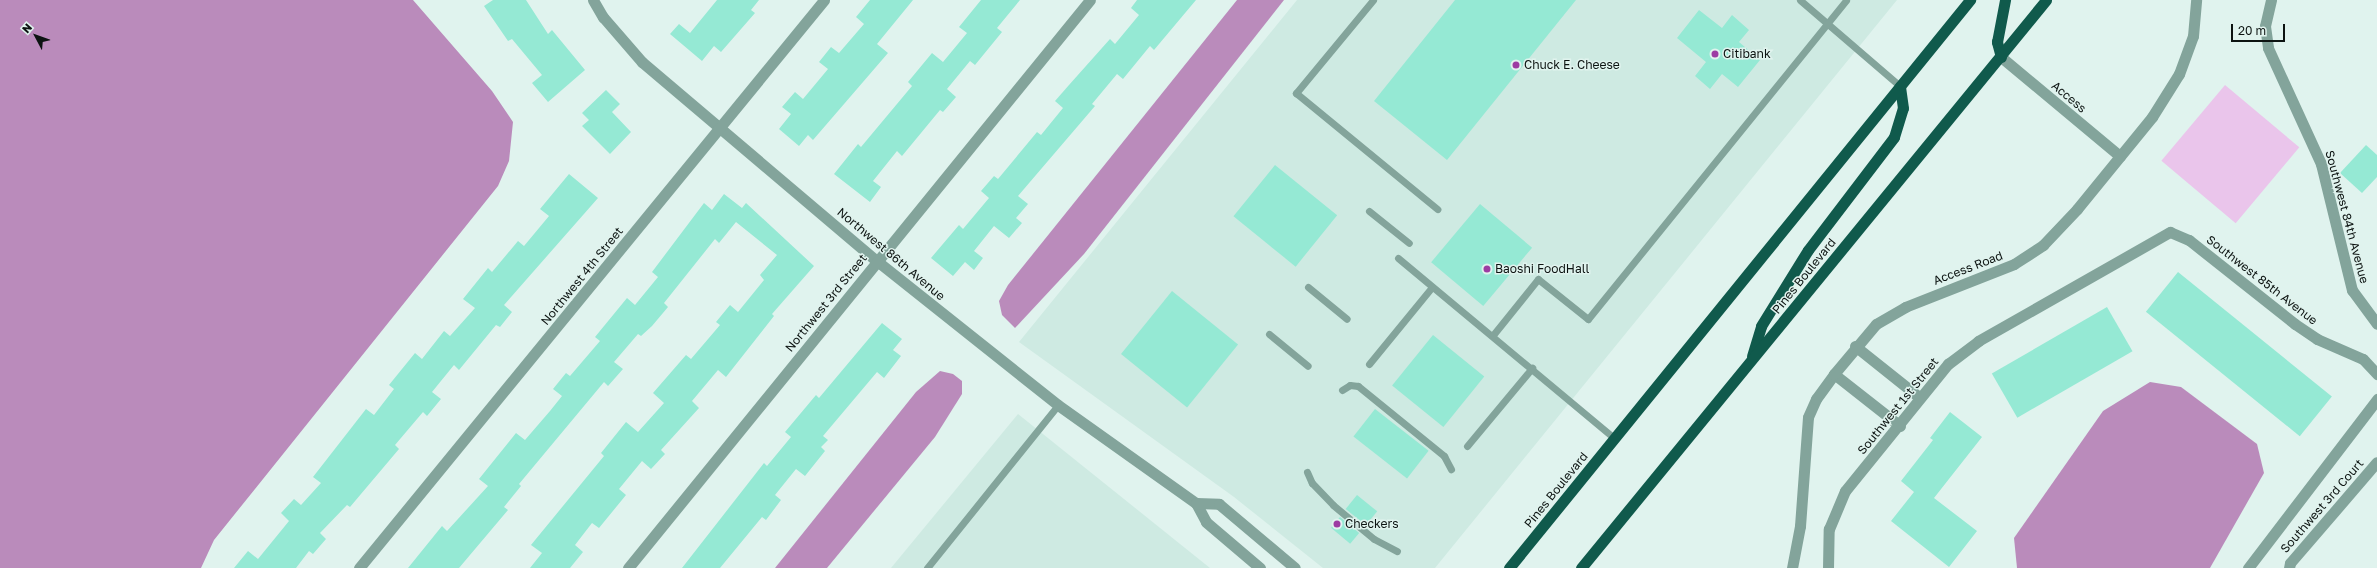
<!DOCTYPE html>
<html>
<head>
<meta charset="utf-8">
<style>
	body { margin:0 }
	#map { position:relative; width:2377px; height:568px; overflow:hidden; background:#e0f3ee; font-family:"Golos Text",sans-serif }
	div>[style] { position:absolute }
	.built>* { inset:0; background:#ceeae2 }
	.green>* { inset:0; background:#eac5eb; transform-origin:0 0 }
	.water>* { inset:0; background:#ba8bbb }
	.building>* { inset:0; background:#95e9d4; transform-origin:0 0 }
	.service>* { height:7px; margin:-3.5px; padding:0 3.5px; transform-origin:3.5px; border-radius:3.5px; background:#83a49b }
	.minor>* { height:11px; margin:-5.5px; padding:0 5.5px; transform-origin:5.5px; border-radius:5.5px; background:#83a49b }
	.trunk>* { height:11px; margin:-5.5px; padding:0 5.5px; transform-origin:5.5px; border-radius:5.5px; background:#105a4c }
	.dots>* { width:11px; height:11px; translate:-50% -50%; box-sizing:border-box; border:2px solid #e0f3ee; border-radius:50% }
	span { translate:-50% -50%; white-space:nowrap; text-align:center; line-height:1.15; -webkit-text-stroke:3px #e0f3ee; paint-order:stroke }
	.poi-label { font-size:12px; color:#0c1311 }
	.left { translate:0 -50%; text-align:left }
	.street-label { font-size:12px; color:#0c1311 }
	.north { position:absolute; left:16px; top:16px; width:40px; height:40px; -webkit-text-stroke:3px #e0f3ee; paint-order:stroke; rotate:311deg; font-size:11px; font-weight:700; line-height:16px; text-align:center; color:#0c1311 }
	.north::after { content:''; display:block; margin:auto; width:14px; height:18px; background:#0c1311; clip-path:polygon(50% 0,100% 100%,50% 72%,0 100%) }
	.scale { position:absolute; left:2231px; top:24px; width:54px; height:18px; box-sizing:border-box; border:2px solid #0c1311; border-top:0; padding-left:5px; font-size:12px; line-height:14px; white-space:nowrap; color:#0c1311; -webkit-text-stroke:3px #e0f3ee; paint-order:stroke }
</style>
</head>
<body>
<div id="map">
	<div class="built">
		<div style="clip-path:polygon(1297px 0,1897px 0,1435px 568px,1323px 568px,1234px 497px,1019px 342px)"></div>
		<div style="clip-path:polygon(1018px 414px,1210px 568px,891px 568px)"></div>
	</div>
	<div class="green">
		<div style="left:2225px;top:85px;width:97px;height:99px;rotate:40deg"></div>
	</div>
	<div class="water">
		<div style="clip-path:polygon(0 0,413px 0,492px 91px,513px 122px,509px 161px,498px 186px,214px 540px,201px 568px,0 568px)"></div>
		<div style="clip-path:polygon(1237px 0,1284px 0,1084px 254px,1015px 328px,1002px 315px,999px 301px,1008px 285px)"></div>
		<div style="clip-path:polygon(940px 371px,953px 374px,962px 381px,962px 394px,935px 437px,827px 568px,775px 568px,916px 392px)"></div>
		<div style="clip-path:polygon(2150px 382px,2181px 387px,2257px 444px,2264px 473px,2210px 568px,2017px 568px,2014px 538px,2103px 411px)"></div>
	</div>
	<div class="building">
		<div style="clip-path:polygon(493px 0,526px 0,548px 34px,552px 30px,585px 70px,548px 102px,532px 83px,542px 75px,512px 39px,508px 41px,484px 6px)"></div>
		<div style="clip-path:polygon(717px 0,759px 0,751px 10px,755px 13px,721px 52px,714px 46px,702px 61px,670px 34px,679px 24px,690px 33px)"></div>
		<div style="clip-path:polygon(870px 0,913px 0,877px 44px,888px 53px,813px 140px,808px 135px,799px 146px,779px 129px,791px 114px,782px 107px,795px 92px,803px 99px,828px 69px,819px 62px,831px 47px,839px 53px,864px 24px,856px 17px)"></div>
		<div style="clip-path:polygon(981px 0,1020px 0,997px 28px,1002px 32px,975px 65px,970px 61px,947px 89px,956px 97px,943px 112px,940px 110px,902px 156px,897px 151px,873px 181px,881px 187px,870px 202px,834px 174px,858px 144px,861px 147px,912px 86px,908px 82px,932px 53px,943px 62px,967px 33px,959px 27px)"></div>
		<div style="clip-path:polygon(1137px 0,1196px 0,1154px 50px,1150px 46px,1123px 79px,1117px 74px,1092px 104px,1095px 106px,1018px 196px,1028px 204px,1016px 218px,1022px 223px,1009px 238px,994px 226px,974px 251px,983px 258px,974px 270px,965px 262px,953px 276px,931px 258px,959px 225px,963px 229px,989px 198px,981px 191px,994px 176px,998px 179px,1037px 132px,1041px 135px,1063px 108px,1055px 101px,1069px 85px,1110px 39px,1115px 44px,1139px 15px,1131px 8px)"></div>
		<div style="clip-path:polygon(1455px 0,1576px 0,1447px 160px,1374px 101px)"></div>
		<div style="clip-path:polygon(1699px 10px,1722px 28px,1732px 15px,1749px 30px,1739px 42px,1760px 60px,1738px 87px,1722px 74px,1710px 89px,1695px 76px,1706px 62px,1677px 38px)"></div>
		<div style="clip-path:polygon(606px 90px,620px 104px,612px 112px,631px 132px,610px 154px,582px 126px,589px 120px,582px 113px)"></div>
		<div style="clip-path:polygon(2366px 145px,2377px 155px,2377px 177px,2362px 193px,2340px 173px)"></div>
		<div style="left:1275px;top:165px;width:80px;height:66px;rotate:39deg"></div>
		<div style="clip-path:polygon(569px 174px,598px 198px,504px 305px,512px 312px,500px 327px,496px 325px,459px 370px,454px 365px,432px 392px,441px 399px,427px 416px,423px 412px,395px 445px,399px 449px,350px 507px,347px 505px,320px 533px,326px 539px,313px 554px,309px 551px,296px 568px,234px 568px,248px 551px,258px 559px,289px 521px,281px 513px,294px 499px,301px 505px,321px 483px,313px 477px,366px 409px,374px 415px,394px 389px,389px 385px,415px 353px,422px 359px,444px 331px,450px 336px,475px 308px,463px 299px,488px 268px,492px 272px,518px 241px,524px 246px,549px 216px,540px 209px)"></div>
		<div style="clip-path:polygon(724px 194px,742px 208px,746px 203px,814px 266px,772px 314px,774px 316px,726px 377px,718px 370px,692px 401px,699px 408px,661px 450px,665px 454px,651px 469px,642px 461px,619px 489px,626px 495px,599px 528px,592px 523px,575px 545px,583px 552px,570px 568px,530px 568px,542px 553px,531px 545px,604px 456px,601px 453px,626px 422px,638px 432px,664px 403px,653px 393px,686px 355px,691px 359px,720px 325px,716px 322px,730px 305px,738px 312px,764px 280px,760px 275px,777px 255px,736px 222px,719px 243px,715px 239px,664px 303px,668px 307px,652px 326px,641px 336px,638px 334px,614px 362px,623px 369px,608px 386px,604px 382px,519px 484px,521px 486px,504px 507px,508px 510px,459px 568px,408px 568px,442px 526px,447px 531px,488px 486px,479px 479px,516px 433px,525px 440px,550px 411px,562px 396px,553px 389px,566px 373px,570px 376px,600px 341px,595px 337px,627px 298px,635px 305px,658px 277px,652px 272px,704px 203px,712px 210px)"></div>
		<div style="left:1480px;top:204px;width:68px;height:76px;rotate:40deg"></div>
		<div style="left:2178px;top:272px;width:198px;height:51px;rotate:39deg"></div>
		<div style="left:1172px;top:291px;width:85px;height:81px;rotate:39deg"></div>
		<div style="left:2107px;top:307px;width:51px;height:133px;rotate:60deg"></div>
		<div style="clip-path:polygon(882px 323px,902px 339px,893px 350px,901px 356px,884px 378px,877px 372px,823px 436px,828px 440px,821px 447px,825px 451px,805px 476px,796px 469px,775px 495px,781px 500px,766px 520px,762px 517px,720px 568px,682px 568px,764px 463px,767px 466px,791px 437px,785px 432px,816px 395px,819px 398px)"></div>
		<div style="left:1433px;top:335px;width:66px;height:65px;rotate:39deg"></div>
		<div style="left:1375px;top:409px;width:68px;height:35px;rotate:38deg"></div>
		<div style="clip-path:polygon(1950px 412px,1982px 437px,1934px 498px,1977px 531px,1949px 567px,1891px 521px,1914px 492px,1901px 481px,1933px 440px,1930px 438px)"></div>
		<div style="left:1357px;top:495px;width:26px;height:18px;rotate:39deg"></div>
		<div style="left:1340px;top:517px;width:25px;height:14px;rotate:40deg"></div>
	</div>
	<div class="service">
		<div style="left:1373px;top:0;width:121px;rotate:129.6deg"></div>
		<div style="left:1296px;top:93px;width:183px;rotate:39.4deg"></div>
		<div style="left:1800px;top:0;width:132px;rotate:40.7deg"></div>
		<div style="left:1369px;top:211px;width:51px;rotate:38.7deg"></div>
		<div style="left:1398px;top:258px;width:281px;rotate:39.8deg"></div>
		<div style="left:1308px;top:287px;width:50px;rotate:39.4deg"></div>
		<div style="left:1269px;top:334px;width:50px;rotate:39.4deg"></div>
		<div style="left:1493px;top:335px;width:72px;rotate:-51.2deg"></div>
		<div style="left:1538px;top:279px;width:64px;rotate:38.7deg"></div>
		<div style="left:1588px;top:319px;width:410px;rotate:-51deg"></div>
		<div style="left:1369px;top:364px;width:99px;rotate:-50.7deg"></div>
		<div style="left:1342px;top:390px;width:9px;rotate:-32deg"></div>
		<div style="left:1350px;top:385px;width:8px;rotate:7deg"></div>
		<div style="left:1358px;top:386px;width:111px;rotate:39.1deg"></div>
		<div style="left:1444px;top:456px;width:15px;rotate:62deg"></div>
		<div style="left:1467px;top:446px;width:102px;rotate:-50.2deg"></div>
		<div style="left:1307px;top:472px;width:12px;rotate:66deg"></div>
		<div style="left:1312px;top:483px;width:30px;rotate:46deg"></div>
		<div style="left:1333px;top:505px;width:53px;rotate:39.7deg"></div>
		<div style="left:1374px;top:539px;width:26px;rotate:28deg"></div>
		<div style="left:927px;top:568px;width:209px;rotate:-51.2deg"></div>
	</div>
	<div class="minor">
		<div style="left:593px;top:0;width:20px;rotate:60deg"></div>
		<div style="left:603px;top:17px;width:60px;rotate:49.1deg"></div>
		<div style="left:642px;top:62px;width:308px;rotate:40.3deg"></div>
		<div style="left:877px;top:261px;width:231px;rotate:38.5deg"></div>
		<div style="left:1058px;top:405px;width:169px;rotate:35.4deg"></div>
		<div style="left:1196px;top:503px;width:21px;rotate:62deg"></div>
		<div style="left:1206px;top:522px;width:71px;rotate:40.4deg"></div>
		<div style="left:2271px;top:0;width:27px;rotate:103deg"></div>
		<div style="left:2265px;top:26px;width:22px;rotate:82deg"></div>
		<div style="left:2268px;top:48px;width:128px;rotate:65.4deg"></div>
		<div style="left:2321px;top:164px;width:130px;rotate:76.2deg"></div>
		<div style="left:2352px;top:290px;width:42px;rotate:53.7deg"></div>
		<div style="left:2001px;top:57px;width:155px;rotate:39.8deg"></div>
		<div style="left:1855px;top:346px;width:82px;rotate:38.6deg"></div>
		<div style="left:1834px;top:374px;width:84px;rotate:38.2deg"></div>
		<div style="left:1196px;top:503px;width:23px;rotate:2deg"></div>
		<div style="left:1219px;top:504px;width:99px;rotate:40.1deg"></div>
		<div style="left:359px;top:568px;width:734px;rotate:-50.69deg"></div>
		<div style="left:628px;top:568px;width:732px;rotate:-50.88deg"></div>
		<div style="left:1792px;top:568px;width:43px;rotate:-79.2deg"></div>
		<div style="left:1800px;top:526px;width:109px;rotate:-85.8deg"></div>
		<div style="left:1808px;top:417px;width:20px;rotate:-66deg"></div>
		<div style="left:1816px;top:399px;width:31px;rotate:-54deg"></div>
		<div style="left:1834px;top:374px;width:65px;rotate:-50deg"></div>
		<div style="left:1876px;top:324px;width:34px;rotate:-30deg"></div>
		<div style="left:1905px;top:307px;width:117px;rotate:-21.5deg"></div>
		<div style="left:2014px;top:264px;width:35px;rotate:-33deg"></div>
		<div style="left:2043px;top:245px;width:50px;rotate:-46.6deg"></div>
		<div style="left:2077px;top:209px;width:119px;rotate:-50.8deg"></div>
		<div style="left:2152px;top:117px;width:51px;rotate:-57.9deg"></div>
		<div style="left:2179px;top:74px;width:40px;rotate:-69.8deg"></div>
		<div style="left:2193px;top:36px;width:36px;rotate:-85deg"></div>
		<div style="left:1828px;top:568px;width:39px;rotate:-89deg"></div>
		<div style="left:1829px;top:529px;width:41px;rotate:-67.2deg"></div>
		<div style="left:1845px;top:491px;width:164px;rotate:-51deg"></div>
		<div style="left:1948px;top:364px;width:38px;rotate:-37deg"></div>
		<div style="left:1978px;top:341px;width:221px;rotate:-29.6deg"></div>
		<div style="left:2170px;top:232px;width:21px;rotate:23deg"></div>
		<div style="left:2189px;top:240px;width:135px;rotate:38.4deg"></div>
		<div style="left:2295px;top:324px;width:27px;rotate:34deg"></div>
		<div style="left:2317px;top:339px;width:50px;rotate:23.5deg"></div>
		<div style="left:2363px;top:359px;width:21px;rotate:47deg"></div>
		<div style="left:2248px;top:568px;width:213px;rotate:-52.6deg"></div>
		<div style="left:2289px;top:568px;width:5px;rotate:-79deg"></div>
		<div style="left:2290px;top:563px;width:133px;rotate:-49.3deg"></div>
	</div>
	<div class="trunk">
		<div style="left:2001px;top:57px;width:16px;rotate:-105deg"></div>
		<div style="left:1997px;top:42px;width:43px;rotate:-79.2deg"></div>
		<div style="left:1752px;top:356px;width:31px;rotate:-73deg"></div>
		<div style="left:1761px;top:326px;width:89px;rotate:-58.3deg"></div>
		<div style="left:1808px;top:250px;width:142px;rotate:-52.7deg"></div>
		<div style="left:1894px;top:137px;width:30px;rotate:-73deg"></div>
		<div style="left:1903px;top:108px;width:22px;rotate:-98deg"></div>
		<div style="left:1509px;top:568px;width:732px;rotate:-50.94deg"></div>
		<div style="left:1581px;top:568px;width:734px;rotate:-50.69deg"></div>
	</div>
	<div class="dots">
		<div style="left:1715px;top:54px;background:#9d3ca3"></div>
		<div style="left:1516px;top:65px;background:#9d3ca3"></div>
		<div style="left:1487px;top:269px;background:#9d3ca3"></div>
		<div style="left:1337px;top:524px;background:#9d3ca3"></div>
	</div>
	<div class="poi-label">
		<span class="left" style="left:1723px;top:54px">Citibank</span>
		<span class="left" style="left:1524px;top:65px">Chuck E. Cheese</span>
		<span class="left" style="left:1495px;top:269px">Baoshi FoodHall</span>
		<span class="left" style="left:1345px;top:524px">Checkers</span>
	</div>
	<div class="street-label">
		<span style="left:2069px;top:97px;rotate:40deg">Access</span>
		<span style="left:2347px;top:217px;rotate:75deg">Southwest 84th Avenue</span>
		<span style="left:891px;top:254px;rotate:40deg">Northwest 86th Avenue</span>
		<span style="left:1968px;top:268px;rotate:-21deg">Access Road</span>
		<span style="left:582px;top:276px;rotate:-51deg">Northwest 4th Street</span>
		<span style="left:1804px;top:276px;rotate:-51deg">Pines Boulevard</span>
		<span style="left:2262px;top:280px;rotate:38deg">Southwest 85th Avenue</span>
		<span style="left:826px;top:303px;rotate:-51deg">Northwest 3rd Street</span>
		<span style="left:1898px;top:406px;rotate:-51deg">Southwest 1st Street</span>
		<span style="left:1556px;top:490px;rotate:-51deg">Pines Boulevard</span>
		<span style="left:2322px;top:506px;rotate:-49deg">Southwest 3rd Court</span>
	</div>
	<div class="north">N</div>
	<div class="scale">20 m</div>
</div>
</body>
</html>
